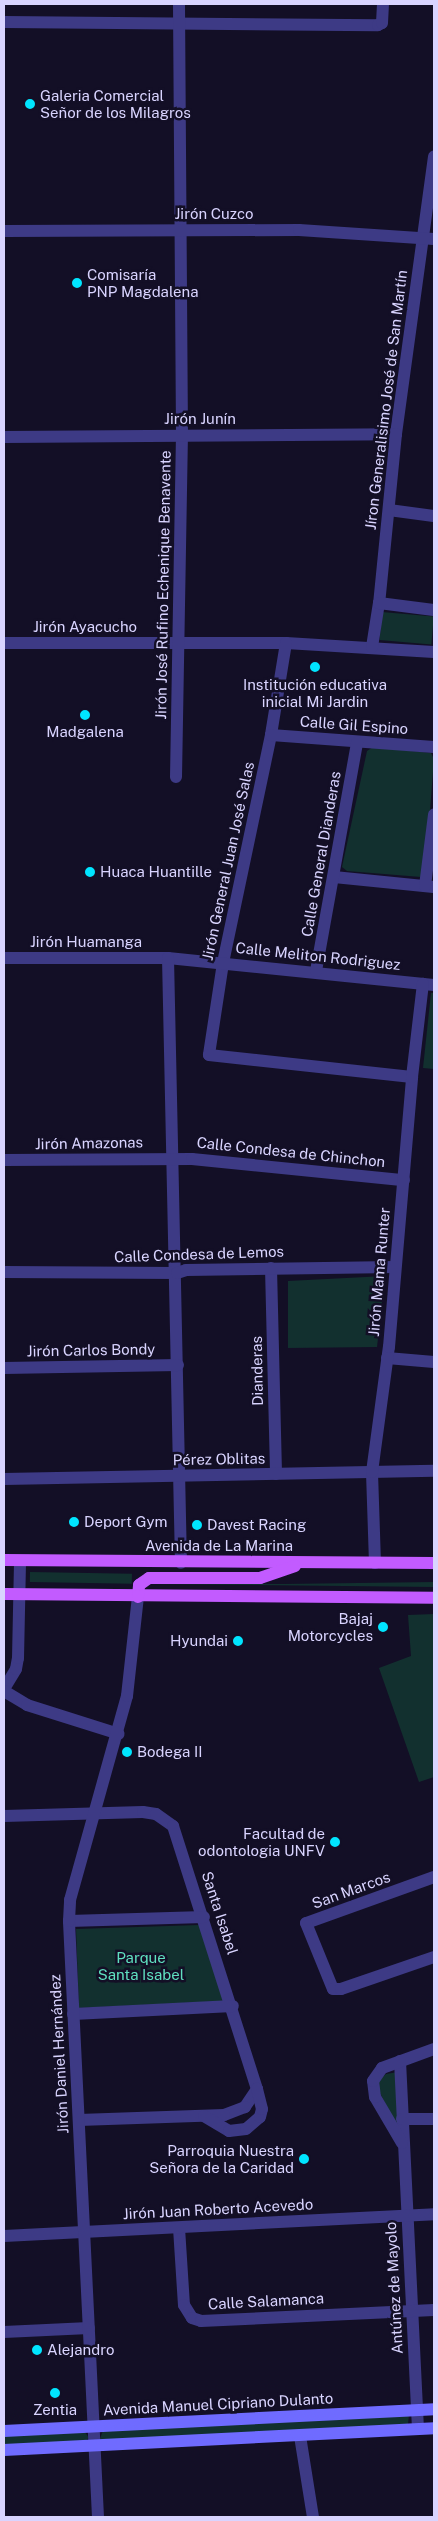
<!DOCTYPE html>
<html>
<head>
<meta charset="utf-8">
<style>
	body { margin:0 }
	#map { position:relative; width:438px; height:2521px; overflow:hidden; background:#130f26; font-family:"Public Sans",sans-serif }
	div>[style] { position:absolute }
	.green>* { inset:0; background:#12302f; transform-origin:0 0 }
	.minor>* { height:12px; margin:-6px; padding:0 6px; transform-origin:6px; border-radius:6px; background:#3d3a85 }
	.tertiary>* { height:12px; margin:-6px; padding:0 6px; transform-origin:6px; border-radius:6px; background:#3d3a85 }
	.secondary>* { height:12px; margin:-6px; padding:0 6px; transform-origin:6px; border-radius:6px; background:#6f6bff }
	.primary>* { height:12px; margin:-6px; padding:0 6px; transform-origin:6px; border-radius:6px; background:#c25bff }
	.dots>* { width:14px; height:14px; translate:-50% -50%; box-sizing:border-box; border:2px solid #130f26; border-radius:50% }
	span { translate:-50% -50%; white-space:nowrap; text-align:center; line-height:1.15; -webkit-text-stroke:5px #130f26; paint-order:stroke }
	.poi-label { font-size:15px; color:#d9d4ff }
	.left { translate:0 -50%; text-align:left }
	.right { translate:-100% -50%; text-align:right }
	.street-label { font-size:15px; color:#d9d4ff }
	.park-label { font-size:15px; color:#5fe0c0 }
	.frame { position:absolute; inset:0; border:5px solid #d9d4ff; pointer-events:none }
</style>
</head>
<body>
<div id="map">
	<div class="green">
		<div style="left:382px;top:612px;width:52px;height:28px;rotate:5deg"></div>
		<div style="clip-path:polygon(373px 747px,431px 753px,434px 759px,425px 875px,421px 877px,347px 871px,342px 867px,367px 751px)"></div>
		<div style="clip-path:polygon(431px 993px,434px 993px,434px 1069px,423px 1068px)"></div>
		<div style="clip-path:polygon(385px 1276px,377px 1347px,288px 1348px,288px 1281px)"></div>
		<div style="left:30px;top:1572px;width:102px;height:10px;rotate:1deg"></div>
		<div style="clip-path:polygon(434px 1582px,434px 1587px,153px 1584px,283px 1584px)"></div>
		<div style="clip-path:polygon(434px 1614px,434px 1777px,419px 1782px,379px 1668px,411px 1656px,408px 1615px)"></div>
		<div style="clip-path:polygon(199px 1925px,224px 2001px,79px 2008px,76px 1929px)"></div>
		<div style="clip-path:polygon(398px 2072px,397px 2127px,377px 2087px,378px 2081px,386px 2074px)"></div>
		<div style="clip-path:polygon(409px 2415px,408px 2424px,103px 2441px,100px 2439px,103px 2430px)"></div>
		<div style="clip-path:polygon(85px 2432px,89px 2438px,85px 2441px,4px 2445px,4px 2436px)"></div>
	</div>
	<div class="minor">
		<div style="left:4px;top:22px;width:374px;rotate:0.5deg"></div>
		<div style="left:378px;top:25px;width:4px;rotate:-27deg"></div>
		<div style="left:382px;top:23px;width:19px;rotate:-87deg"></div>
		<div style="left:396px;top:434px;width:280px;rotate:-82.2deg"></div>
		<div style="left:389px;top:510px;width:45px;rotate:7.6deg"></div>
		<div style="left:4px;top:643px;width:282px"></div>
		<div style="left:286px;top:643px;width:148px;rotate:3.5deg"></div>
		<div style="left:286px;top:643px;width:93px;rotate:99.3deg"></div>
		<div style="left:271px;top:735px;width:233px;rotate:101.9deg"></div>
		<div style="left:223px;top:963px;width:93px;rotate:98.7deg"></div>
		<div style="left:209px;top:1055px;width:204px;rotate:6.2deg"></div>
		<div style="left:372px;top:647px;width:45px;rotate:-81deg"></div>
		<div style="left:271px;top:735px;width:163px;rotate:4.2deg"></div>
		<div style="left:176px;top:777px;width:342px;rotate:-89deg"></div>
		<div style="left:182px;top:435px;width:431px;rotate:-90.4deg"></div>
		<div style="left:334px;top:877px;width:100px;rotate:5.7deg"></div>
		<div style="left:425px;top:886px;width:72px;rotate:-82.8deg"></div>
		<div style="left:4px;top:958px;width:164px"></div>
		<div style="left:168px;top:958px;width:267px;rotate:5.8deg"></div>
		<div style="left:168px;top:958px;width:605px;rotate:88.77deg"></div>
		<div style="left:316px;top:971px;width:232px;rotate:-79.8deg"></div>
		<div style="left:4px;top:1160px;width:188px;rotate:-0.3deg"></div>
		<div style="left:192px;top:1159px;width:213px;rotate:5.7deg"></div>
		<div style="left:271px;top:1268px;width:206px;rotate:88.6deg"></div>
		<div style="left:4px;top:1272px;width:173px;rotate:0.3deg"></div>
		<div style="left:177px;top:1273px;width:9px;rotate:-18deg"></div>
		<div style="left:186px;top:1270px;width:209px;rotate:-0.8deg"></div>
		<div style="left:387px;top:1358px;width:47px;rotate:4.9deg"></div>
		<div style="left:4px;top:1368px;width:174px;rotate:-1deg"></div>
		<div style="left:4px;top:1479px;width:430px;rotate:-1.1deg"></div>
		<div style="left:375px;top:1563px;width:91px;rotate:-91.9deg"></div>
		<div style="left:372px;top:1472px;width:126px;rotate:-82.3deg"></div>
		<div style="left:389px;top:1347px;width:271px;rotate:-85.1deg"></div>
		<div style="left:412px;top:1077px;width:94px;rotate:-83.3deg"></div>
		<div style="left:4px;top:1689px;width:23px;rotate:-59deg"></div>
		<div style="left:16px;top:1669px;width:11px;rotate:-80deg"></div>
		<div style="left:18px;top:1658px;width:97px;rotate:-88.8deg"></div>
		<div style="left:4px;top:1691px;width:27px;rotate:31deg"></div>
		<div style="left:27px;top:1705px;width:96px;rotate:17.5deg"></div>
		<div style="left:4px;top:1816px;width:139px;rotate:-1.6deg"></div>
		<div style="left:143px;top:1812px;width:13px;rotate:9deg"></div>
		<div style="left:156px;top:1814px;width:21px;rotate:35deg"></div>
		<div style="left:173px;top:1826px;width:276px;rotate:72.3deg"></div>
		<div style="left:257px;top:2089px;width:22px;rotate:124deg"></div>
		<div style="left:245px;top:2107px;width:22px;rotate:159deg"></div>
		<div style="left:224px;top:2115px;width:145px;rotate:178deg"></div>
		<div style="left:434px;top:1877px;width:136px;rotate:160.2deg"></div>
		<div style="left:306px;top:1923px;width:71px;rotate:67.8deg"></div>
		<div style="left:333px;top:1989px;width:8px"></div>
		<div style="left:341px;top:1989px;width:98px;rotate:-19deg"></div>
		<div style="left:69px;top:1921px;width:135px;rotate:-1.7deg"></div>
		<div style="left:73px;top:2014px;width:160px;rotate:-2.9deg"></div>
		<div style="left:400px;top:2061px;width:368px;rotate:87.2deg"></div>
		<div style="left:204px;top:2116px;width:29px;rotate:31deg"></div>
		<div style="left:229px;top:2131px;width:17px;rotate:-7deg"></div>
		<div style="left:246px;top:2129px;width:18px;rotate:-41deg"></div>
		<div style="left:260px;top:2117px;width:8px;rotate:-76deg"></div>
		<div style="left:262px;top:2109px;width:21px;rotate:-104deg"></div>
		<div style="left:402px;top:2119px;width:32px"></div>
		<div style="left:402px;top:2143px;width:53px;rotate:-120.4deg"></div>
		<div style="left:375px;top:2097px;width:16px;rotate:-97deg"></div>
		<div style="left:373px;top:2081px;width:16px;rotate:-55deg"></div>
		<div style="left:382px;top:2068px;width:55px;rotate:-20.1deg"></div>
		<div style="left:179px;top:2228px;width:77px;rotate:86.3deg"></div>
		<div style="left:184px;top:2305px;width:15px;rotate:58deg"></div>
		<div style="left:192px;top:2318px;width:9px;rotate:18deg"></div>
		<div style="left:201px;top:2321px;width:233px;rotate:-2.7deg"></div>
		<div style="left:4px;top:2236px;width:431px;rotate:-2.9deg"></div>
		<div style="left:4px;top:2332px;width:85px;rotate:-2.7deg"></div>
		<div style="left:300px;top:2436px;width:82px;rotate:80.9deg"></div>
		<div style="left:98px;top:2517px;width:597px;rotate:-92.79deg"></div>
		<div style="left:69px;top:1921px;width:21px;rotate:-87deg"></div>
		<div style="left:70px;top:1900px;width:212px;rotate:-74.4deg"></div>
		<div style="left:127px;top:1696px;width:100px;rotate:-83.7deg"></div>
	</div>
	<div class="tertiary">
		<div style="left:4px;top:231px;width:295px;rotate:-0.2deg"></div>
		<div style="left:299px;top:230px;width:135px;rotate:3.8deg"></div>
		<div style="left:4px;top:437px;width:392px;rotate:-0.4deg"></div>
		<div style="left:396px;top:434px;width:170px;rotate:95.7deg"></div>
		<div style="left:379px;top:603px;width:55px;rotate:7.3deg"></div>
	</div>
	<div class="secondary">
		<div style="left:4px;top:2431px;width:431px;rotate:-2.9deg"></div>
		<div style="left:4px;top:2450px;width:431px;rotate:-2.9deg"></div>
	</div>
	<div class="primary">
		<div style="left:4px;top:1560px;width:430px;rotate:0.4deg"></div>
		<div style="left:4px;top:1594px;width:430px;rotate:0.5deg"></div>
		<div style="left:138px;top:1597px;width:12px;rotate:-85deg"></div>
		<div style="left:139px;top:1585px;width:12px;rotate:-35deg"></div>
		<div style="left:149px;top:1578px;width:111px"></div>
		<div style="left:260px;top:1578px;width:37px;rotate:-19deg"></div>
	</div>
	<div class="dots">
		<div style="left:30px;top:104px;background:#00e5ff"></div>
		<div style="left:77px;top:283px;background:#00e5ff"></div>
		<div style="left:315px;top:667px;background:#00e5ff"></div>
		<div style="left:85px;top:715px;background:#00e5ff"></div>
		<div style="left:90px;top:872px;background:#00e5ff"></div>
		<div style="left:74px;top:1522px;background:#00e5ff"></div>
		<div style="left:197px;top:1525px;background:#00e5ff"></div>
		<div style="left:383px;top:1627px;background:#00e5ff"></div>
		<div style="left:238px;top:1641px;background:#00e5ff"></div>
		<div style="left:127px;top:1752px;background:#00e5ff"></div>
		<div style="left:335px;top:1842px;background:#00e5ff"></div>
		<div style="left:304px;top:2159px;background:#00e5ff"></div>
		<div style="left:37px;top:2350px;background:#00e5ff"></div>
		<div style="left:55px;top:2393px;background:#00e5ff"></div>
	</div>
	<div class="poi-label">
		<span class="left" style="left:40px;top:104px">Galeria Comercial<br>Señor de los Milagros</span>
		<span class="left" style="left:87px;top:283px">Comisaría<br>PNP Magdalena</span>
		<span style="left:315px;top:693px">Institución educativa<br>inicial Mi Jardin</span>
		<span style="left:85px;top:732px">Madgalena</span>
		<span class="left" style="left:100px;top:872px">Huaca Huantille</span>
		<span class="left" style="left:84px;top:1522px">Deport Gym</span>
		<span class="left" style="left:207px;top:1525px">Davest Racing</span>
		<span class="right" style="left:373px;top:1627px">Bajaj<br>Motorcycles</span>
		<span class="right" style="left:228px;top:1641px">Hyundai</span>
		<span class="left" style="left:137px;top:1752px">Bodega II</span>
		<span class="right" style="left:325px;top:1842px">Facultad de<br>odontologia UNFV</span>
		<span class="right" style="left:294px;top:2159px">Parroquia Nuestra<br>Señora de la Caridad</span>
		<span class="left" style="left:47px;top:2350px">Alejandro</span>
		<span style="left:55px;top:2410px">Zentia</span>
	</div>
	<div class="street-label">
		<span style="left:214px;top:214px">Jirón Cuzco</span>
		<span style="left:386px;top:400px;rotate:-83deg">Jíron Generalisimo José de San Martín</span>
		<span style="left:200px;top:419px">Jirón Junín</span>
		<span style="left:163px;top:585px;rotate:-89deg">Jirón José Rufino Echenique Benavente</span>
		<span style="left:85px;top:627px">Jirón Ayacucho</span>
		<span style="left:354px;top:725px;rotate:4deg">Calle Gil Espino</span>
		<span style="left:321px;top:854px;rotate:-80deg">Calle General Dianderas</span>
		<span style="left:228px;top:861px;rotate:-78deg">Jirón General Juan José Salas</span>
		<span style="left:86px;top:942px">Jirón Huamanga</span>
		<span style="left:318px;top:956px;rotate:6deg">Calle Meliton Rodriguez</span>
		<span style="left:89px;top:1143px;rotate:-1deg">Jirón Amazonas</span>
		<span style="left:291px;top:1152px;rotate:6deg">Calle Condesa de Chinchon</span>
		<span style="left:199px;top:1254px;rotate:-2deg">Calle Condesa de Lemos</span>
		<span style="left:379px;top:1272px;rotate:-85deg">Jirón Mama Runter</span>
		<span style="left:91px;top:1350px;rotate:-1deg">Jirón Carlos Bondy</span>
		<span style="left:257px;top:1371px;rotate:-91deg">Dianderas</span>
		<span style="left:219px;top:1459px;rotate:-1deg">Pérez Oblitas</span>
		<span style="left:219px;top:1546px">Avenida de La Marina</span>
		<span style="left:351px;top:1890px;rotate:-20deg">San Marcos</span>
		<span style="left:220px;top:1913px;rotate:72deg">Santa Isabel</span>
		<span style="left:59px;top:2054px;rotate:-93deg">Jirón Daniel Hernández</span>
		<span style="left:218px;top:2209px;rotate:-3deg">Jirón Juan Roberto Acevedo</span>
		<span style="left:394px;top:2288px;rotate:-93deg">Antúnez de Mayolo</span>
		<span style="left:266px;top:2301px;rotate:-3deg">Calle Salamanca</span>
		<span style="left:218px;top:2404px;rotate:-3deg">Avenida Manuel Cipriano Dulanto</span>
	</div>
	<div class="park-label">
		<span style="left:141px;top:1966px">Parque<br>Santa Isabel</span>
	</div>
	<div class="frame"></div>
</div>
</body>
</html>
